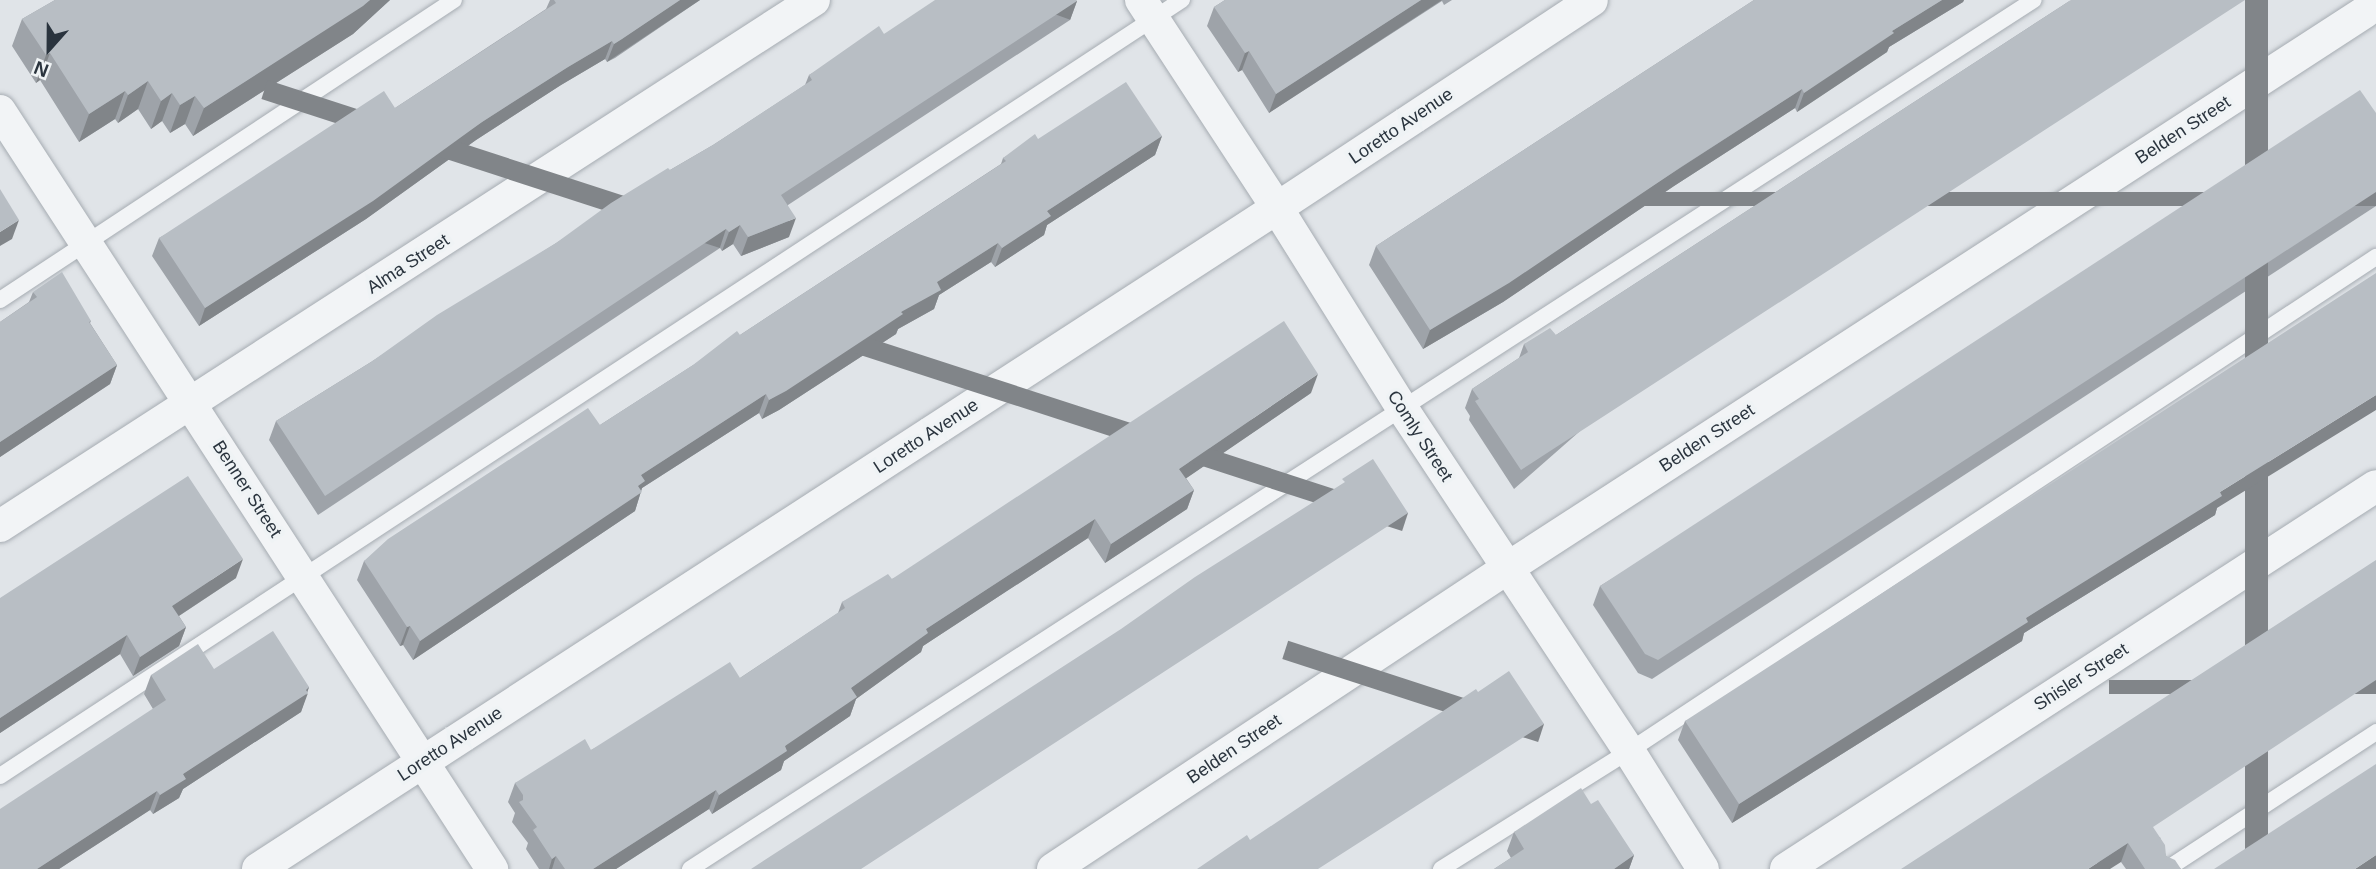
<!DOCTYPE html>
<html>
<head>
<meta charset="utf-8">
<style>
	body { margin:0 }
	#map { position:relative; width:2376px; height:869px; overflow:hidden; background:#e0e4e8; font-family:Helvetica,sans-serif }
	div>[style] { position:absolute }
	.roads { filter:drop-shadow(0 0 2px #a6acb2) drop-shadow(0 0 2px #a6acb2) }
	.service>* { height:16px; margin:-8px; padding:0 8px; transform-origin:8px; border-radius:8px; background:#f2f4f6 }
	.minor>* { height:32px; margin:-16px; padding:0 16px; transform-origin:16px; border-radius:16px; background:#f2f4f6 }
	.wall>* { inset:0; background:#9ea3a9 }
	.shaded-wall>* { inset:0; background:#818589; transform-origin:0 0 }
	.building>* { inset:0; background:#b8bec4 }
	span { translate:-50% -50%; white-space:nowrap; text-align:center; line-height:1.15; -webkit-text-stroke:7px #eff3f5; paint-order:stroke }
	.street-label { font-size:18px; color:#2a343e }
	.north { position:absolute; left:14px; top:14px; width:70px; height:70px; -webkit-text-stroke:5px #eff3f5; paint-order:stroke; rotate:201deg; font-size:19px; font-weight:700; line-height:28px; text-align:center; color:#2a343e }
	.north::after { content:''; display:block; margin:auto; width:24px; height:32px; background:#2a343e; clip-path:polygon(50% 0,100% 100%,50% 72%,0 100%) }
</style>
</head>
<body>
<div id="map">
	<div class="roads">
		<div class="service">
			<div style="left:0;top:300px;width:544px;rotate:-33.46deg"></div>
			<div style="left:0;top:776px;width:1414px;rotate:-33.29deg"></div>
			<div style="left:690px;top:869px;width:1600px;rotate:-32.89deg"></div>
			<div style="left:1441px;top:869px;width:222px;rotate:-32.1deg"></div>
			<div style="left:1629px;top:751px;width:896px;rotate:-33.48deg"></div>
			<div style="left:2167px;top:869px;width:250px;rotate:-33.2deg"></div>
		</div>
		<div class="minor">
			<div style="left:1141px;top:0;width:249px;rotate:56.8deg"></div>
			<div style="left:1277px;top:208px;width:236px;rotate:58deg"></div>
			<div style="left:1402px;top:408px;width:411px;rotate:56.5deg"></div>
			<div style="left:1629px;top:751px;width:139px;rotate:57.9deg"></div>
			<div style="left:0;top:111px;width:904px;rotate:57.01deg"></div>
			<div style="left:0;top:526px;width:969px;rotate:-32.87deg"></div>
			<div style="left:258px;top:869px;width:1215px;rotate:-32.97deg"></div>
			<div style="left:1277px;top:208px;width:377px;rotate:-33.4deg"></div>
			<div style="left:1053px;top:869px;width:543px;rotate:-33.51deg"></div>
			<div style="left:1506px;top:569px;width:1024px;rotate:-32.96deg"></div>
			<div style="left:1786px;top:869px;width:703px;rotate:-32.99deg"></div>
		</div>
	</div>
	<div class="wall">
		<div style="clip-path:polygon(55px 0,390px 0,353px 34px,193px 136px,185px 124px,170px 133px,162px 121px,151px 129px,138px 109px,118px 123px,115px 119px,79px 142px,40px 80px,36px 83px,12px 46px,22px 19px)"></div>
		<div style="clip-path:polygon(550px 0,700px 0,615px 58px,607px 62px,605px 59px,561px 85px,476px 140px,366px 219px,199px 326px,152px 256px,159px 238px,395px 108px,546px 9px)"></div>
		<div style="clip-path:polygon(1225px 0,1452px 0,1444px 5px,1442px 1px,1269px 113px,1242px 70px,1238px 72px,1207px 26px,1214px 7px)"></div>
		<div style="clip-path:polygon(1754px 0,1964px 0,1963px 2px,1889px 47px,1887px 52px,1797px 112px,1795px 108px,1674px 186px,1503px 302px,1423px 349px,1369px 265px,1376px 246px)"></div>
		<div style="clip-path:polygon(2071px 0,1514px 489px,1469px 420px,1470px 416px,1465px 408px,1472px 389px,1519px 358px,1524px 344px,1556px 335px)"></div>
		<div style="clip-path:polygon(1077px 1px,1070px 20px,788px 205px,789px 237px,741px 256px,733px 244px,722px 251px,720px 248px,318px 515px,269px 440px,276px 421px,371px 362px,670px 170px,713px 145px,805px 85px,809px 75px,884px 34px)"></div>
		<div style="clip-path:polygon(2376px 113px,2376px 206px,1652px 679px,1638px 673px,1593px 605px,1600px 586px)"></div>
		<div style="clip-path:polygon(1162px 136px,1155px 155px,1047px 225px,1044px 235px,995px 267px,991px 262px,939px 295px,934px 309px,898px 329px,896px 334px,779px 410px,762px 419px,759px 413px,642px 488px,635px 511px,413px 660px,403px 645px,400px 646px,357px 580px,364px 561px,600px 425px,740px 335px,1001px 164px,1003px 158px,1038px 139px)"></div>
		<div style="clip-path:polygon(33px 292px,91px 321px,90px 323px,117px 365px,110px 384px,0 457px,0 322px,29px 302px)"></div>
		<div style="clip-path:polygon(1311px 393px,1186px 478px,1194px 490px,1187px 509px,1105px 563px,1088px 538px,923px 646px,921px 652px,856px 699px,850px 716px,784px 761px,781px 770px,712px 814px,709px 809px,616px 869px,539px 869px,526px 849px,528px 843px,512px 822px,515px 813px,508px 802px,515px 783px,591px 750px,740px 678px,838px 613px,842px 602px,892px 579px)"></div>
		<div style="clip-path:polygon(2217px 508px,2215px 515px,2024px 633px,2022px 641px,1732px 823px,1678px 740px,1685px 721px)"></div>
		<div style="clip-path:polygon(236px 578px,179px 616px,186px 627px,179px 646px,133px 676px,120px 654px,0 733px,0 598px)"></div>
		<div style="clip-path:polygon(214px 669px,309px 687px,301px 712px,183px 789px,179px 798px,153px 814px,150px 810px,59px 869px,0 869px,153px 709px,144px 694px,151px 675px)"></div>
		<div style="clip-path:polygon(1591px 804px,1634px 855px,1629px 869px,1494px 869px,1511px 858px,1507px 851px,1514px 832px)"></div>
		<div style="clip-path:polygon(2160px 837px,2166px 856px,2181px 869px,2126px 869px,2121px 862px,1901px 869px)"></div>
	</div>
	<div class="shaded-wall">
		<div style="clip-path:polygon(370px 0,390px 0,353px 34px,193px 136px,204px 108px)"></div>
		<div style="clip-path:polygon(680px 0,700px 0,607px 62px,614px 44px)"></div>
		<div style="clip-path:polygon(1421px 0,1442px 0,1269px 113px,1276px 94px)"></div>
		<div style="clip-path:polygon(1942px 0,1964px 0,1963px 2px,1889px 47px,1887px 52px,1797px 112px,1804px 93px,1892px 31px)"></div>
		<div style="left:2245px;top:0;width:23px;height:863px"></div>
		<div style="left:1077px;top:1px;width:20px;height:354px;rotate:110deg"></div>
		<div style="clip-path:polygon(612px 41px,605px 59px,561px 85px,476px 140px,366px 219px,199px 326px,205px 308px,482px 122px,568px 67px)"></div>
		<div style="clip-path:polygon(1249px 51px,1242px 70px,1238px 72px,1245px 53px)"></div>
		<div style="clip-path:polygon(50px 53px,40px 80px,36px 83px,46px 55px)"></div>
		<div style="clip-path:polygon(148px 81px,138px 109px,118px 123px,128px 95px)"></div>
		<div style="clip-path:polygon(1802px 89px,1795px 108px,1674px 186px,1503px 302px,1423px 349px,1430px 330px)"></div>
		<div style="clip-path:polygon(125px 91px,115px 119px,79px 142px,89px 114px)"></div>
		<div style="clip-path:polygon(172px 93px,162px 121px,151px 129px,161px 101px)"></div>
		<div style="clip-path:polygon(195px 96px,185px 124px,170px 133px,180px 105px)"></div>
		<div style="clip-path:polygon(1162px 136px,1155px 155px,1047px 225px,1044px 235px,995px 267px,1002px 248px,1047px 211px)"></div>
		<div style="left:2376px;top:192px;width:14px;height:857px;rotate:90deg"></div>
		<div style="clip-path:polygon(796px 218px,789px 237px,741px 256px,748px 237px)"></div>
		<div style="clip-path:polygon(19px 220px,12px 239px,0 246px,0 232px)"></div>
		<div style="clip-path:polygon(740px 225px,733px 244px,722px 251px,729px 232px)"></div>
		<div style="left:726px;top:229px;width:20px;height:482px;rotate:108deg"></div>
		<div style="clip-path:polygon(998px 243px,991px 262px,939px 295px,934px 309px,898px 329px,896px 334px,779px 410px,762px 419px,769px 400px,901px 312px,937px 282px)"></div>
		<div style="clip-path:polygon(117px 365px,110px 384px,0 457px,0 442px)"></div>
		<div style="clip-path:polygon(1318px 374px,1311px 393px,1172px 488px,1179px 469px)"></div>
		<div style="clip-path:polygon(766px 394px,759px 413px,642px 488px,635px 511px,413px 660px,420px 641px,641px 475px)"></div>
		<div style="clip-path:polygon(2376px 395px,2376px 410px,2217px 508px,2215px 515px,2024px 633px,2022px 641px,1732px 823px,1739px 804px,2220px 492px)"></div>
		<div style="clip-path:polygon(1194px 490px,1187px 509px,1105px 563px,1111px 544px)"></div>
		<div style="left:1408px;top:513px;width:19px;height:653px;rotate:108deg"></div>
		<div style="clip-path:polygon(1095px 519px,1088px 538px,923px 646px,921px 652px,856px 699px,850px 716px,784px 761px,781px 770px,712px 814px,719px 795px,785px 746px,851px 688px,926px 629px)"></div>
		<div style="clip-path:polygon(243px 559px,236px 578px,165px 625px,172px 606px)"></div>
		<div style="clip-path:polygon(410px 626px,403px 645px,400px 646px,407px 627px)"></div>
		<div style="clip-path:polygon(186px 627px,179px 646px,133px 676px,140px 657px)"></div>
		<div style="clip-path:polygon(127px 635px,120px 654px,0 733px,0 718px)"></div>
		<div style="left:2376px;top:680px;width:14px;height:267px;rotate:90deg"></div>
		<div style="clip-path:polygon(309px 687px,306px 695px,308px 693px,301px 712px,183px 789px,179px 798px,153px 814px,160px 795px,183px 774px)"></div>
		<div style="left:1544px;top:724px;width:19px;height:269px;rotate:108deg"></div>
		<div style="clip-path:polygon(716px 790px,709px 809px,616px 869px,593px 869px)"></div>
		<div style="clip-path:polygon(157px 791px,150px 810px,59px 869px,37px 869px)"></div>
		<div style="clip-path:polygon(2128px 843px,2121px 862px,2110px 869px,2088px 869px)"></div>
		<div style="clip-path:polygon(1634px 855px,1629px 869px,1614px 869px)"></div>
		<div style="clip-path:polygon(2376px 855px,2376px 869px,2355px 869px)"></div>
		<div style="clip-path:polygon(556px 856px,552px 869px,549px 869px,552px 859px)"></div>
	</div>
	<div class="building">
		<div style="clip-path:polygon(55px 0,370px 0,363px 6px,204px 108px,195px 96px,180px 105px,172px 93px,161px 101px,148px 81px,128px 95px,125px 91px,89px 114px,50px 53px,46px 55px,22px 19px)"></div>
		<div style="clip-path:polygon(554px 0,680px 0,622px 39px,614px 44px,612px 41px,568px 67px,482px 122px,373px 201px,205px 308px,159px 238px,384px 91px,395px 108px,556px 3px)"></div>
		<div style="clip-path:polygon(935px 0,1076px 0,1077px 1px,781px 195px,796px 218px,748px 237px,740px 225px,729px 232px,726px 229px,325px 496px,276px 421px,371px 362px,437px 315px,556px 243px,611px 203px,668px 168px,670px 170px,713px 145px,812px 80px,809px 75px,879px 26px,884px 34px)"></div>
		<div style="clip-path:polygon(1225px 0,1421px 0,1276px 94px,1249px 51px,1245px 53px,1214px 7px)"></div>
		<div style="clip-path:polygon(1754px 0,1942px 0,1892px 31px,1894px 33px,1804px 93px,1802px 89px,1681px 167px,1509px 283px,1430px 330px,1376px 246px)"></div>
		<div style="clip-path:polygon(2071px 0,2245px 0,1521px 470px,1475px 401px,1479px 399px,1472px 389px,1528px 352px,1524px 344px,1550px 328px,1556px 335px)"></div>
		<div style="clip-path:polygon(1126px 82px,1162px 136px,1047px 211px,1051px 216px,1002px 248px,998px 243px,937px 282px,941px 290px,901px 312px,903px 314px,786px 391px,769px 400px,766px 394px,641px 475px,645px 481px,638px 486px,642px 492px,420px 641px,410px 626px,407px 627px,364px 561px,388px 539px,588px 408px,600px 425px,693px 365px,737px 331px,740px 335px,1006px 161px,1003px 158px,1035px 134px,1038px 139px)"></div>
		<div style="clip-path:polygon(2360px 90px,2376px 113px,2376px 192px,1658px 660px,1645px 654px,1600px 586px)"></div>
		<div style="clip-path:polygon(0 189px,19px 220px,0 232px)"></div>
		<div style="clip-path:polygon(62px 272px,91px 321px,89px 322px,117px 365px,0 442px,0 322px,37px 297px,33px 292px)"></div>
		<div style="clip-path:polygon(2376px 273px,2376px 395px,2220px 492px,2222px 496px,2026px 618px,2028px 622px,1739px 804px,1685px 721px)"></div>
		<div style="clip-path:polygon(1284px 321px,1318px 374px,1179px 469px,1194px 490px,1111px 544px,1095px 519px,926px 629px,928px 633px,851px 688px,857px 697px,785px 746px,787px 751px,719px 795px,716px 790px,593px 869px,565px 869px,556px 856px,552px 859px,533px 830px,537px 827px,519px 802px,523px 800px,523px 795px,515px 783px,585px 739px,591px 750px,730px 662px,740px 678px,845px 608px,842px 602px,888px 574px,892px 579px)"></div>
		<div style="clip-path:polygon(1373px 459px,1408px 513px,861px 869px,751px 869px,1121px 629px,1195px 577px,1345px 482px,1342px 479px)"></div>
		<div style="clip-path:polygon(188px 476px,243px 559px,172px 606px,186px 627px,140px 657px,127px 635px,0 718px,0 598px)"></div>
		<div style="clip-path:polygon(2376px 560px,2376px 680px,2153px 827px,2165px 845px,2166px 856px,2175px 860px,2181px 869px,2145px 869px,2128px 843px,2088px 869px,1901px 869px)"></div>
		<div style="clip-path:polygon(273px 631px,309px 687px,306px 690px,308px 693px,183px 774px,186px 779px,160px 795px,157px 791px,37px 869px,0 869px,0 809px,166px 700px,151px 675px,198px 644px,214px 669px)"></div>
		<div style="clip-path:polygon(1509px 671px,1544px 724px,1318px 869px,1197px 869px,1247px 835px,1250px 840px,1476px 689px,1478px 692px)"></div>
		<div style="clip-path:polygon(2376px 764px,2376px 855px,2355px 869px,2214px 869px)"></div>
		<div style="clip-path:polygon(1581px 788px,1591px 804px,1598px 800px,1634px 855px,1614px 869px,1494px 869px,1524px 849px,1514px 832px)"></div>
	</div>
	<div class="street-label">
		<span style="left:1401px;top:126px;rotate:-34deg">Loretto Avenue</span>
		<span style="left:2183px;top:130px;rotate:-33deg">Belden Street</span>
		<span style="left:408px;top:264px;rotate:-33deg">Alma Street</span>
		<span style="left:926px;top:436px;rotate:-33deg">Loretto Avenue</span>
		<span style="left:1420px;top:436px;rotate:57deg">Comly Street</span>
		<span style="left:1707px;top:438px;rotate:-33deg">Belden Street</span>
		<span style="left:247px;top:489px;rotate:57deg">Benner Street</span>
		<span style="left:2081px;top:677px;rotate:-33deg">Shisler Street</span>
		<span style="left:450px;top:744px;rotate:-33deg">Loretto Avenue</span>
		<span style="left:1234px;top:749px;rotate:-34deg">Belden Street</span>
	</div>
	<div class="north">N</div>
</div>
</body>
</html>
